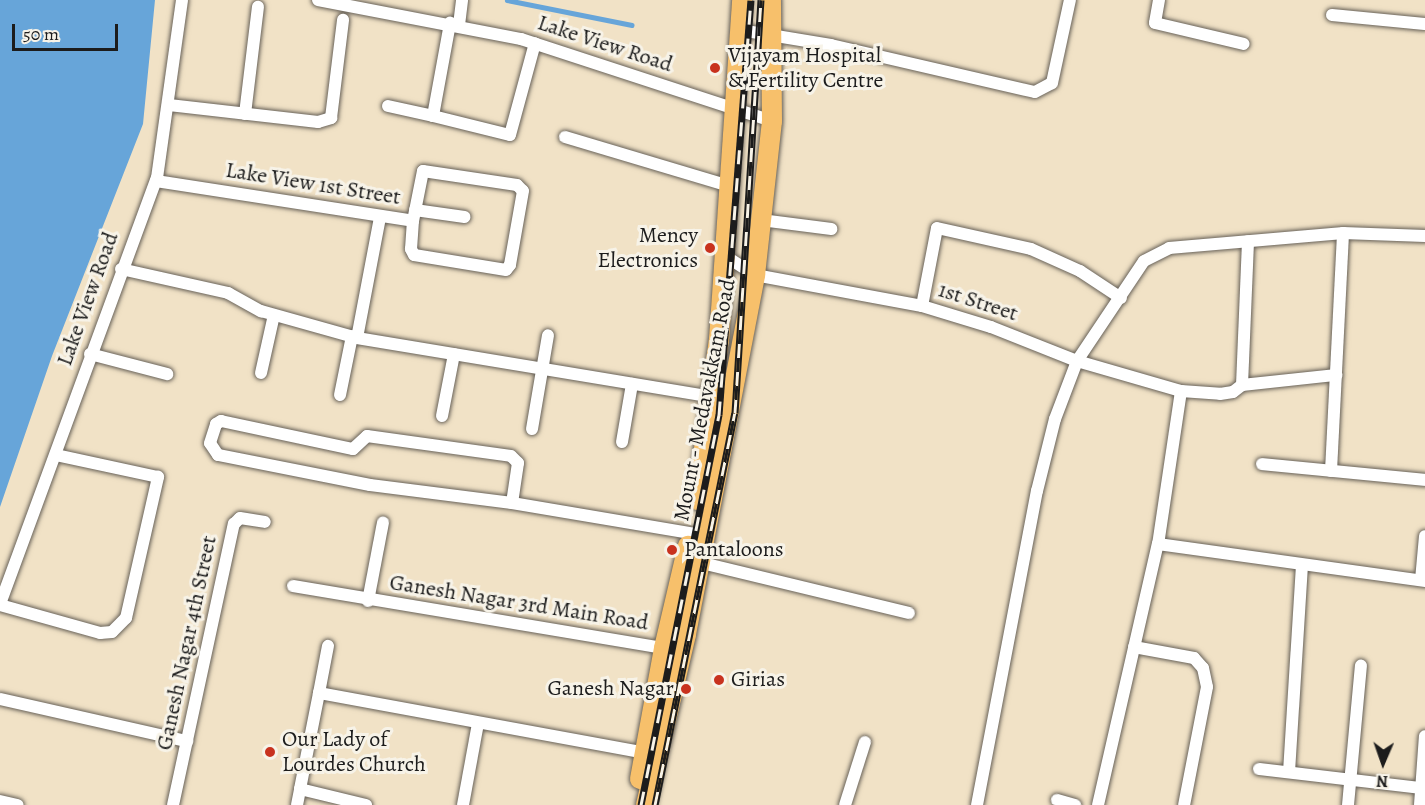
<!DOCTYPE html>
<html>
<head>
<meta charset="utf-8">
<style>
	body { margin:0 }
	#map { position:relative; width:1425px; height:805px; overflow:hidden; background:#f1e2c6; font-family:Alegreya,serif }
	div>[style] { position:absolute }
	.water>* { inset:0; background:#67a5d9 }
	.stream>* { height:4.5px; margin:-2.25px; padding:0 2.25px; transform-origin:2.25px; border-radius:2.25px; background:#67a5d9 }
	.roads { filter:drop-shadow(0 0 2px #676158) drop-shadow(0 0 2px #676158) }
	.minor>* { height:12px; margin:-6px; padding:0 6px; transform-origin:6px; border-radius:6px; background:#fff }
	.primary>* { height:20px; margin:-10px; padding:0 10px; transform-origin:10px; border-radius:10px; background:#f7c06b }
	.rail>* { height:7px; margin-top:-3.5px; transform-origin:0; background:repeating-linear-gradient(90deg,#f7f3e8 0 14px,#1c1c1c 0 28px); box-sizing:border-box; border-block:2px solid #1c1c1c }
	.dots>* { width:16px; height:16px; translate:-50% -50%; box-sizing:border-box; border:3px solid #f7f3e8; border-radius:50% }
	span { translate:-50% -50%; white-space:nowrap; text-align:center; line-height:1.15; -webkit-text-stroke:6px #f7f3e8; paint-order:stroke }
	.street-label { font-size:22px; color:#1c1c1c }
	.poi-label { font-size:22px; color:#1c1c1c }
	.left { translate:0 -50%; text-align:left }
	.right { translate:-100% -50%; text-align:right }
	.north { position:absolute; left:1353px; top:733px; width:60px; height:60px; -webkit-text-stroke:4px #f7f3e8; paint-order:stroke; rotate:182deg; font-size:16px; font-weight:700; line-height:24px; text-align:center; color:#1c1c1c }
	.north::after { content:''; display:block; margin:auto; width:21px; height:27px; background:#1c1c1c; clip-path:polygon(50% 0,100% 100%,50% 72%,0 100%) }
	.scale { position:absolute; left:12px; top:24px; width:106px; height:27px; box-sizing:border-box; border:3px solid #1c1c1c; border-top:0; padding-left:8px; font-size:18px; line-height:21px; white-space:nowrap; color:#1c1c1c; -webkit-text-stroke:4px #f7f3e8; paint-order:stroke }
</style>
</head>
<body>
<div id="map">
	<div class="water">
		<div style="clip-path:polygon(0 0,155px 0,143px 124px,52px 356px,0 507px)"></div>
	</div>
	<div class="stream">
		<div style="left:507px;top:0;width:127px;rotate:11.3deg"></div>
	</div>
	<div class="roads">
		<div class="minor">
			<div style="left:318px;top:0;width:207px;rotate:10.9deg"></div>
			<div style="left:521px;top:39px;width:264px;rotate:18.1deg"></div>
			<div style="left:1159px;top:0;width:23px;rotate:100deg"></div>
			<div style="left:1155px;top:23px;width:91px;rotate:13.3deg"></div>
			<div style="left:1332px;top:15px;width:93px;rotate:5.5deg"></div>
			<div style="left:459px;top:25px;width:25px;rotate:-83deg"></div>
			<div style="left:740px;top:30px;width:92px;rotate:9.4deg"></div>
			<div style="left:831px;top:45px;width:209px;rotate:13deg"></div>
			<div style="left:1035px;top:92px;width:19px;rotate:-28deg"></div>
			<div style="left:1052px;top:83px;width:85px;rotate:-77.8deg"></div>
			<div style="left:169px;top:105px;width:150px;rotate:6.5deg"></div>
			<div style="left:318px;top:122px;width:14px;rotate:-17deg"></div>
			<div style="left:331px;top:118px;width:99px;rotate:-83deg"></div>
			<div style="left:388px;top:106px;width:46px;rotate:12.5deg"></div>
			<div style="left:433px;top:116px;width:95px;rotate:-79.6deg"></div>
			<div style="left:245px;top:114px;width:108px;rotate:-83.1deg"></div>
			<div style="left:433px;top:116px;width:79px;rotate:13.9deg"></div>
			<div style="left:510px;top:135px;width:95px;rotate:-74.8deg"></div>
			<div style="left:565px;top:137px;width:175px;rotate:16.6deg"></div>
			<div style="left:156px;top:181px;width:260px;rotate:8.8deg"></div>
			<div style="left:413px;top:221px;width:51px;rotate:-78.7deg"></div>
			<div style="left:423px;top:171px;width:95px;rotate:8.5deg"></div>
			<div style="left:517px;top:185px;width:8px;rotate:45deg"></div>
			<div style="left:523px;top:191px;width:75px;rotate:100deg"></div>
			<div style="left:510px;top:265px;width:6px;rotate:129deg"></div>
			<div style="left:506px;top:270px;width:93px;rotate:-170.7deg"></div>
			<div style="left:414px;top:255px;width:7px;rotate:-117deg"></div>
			<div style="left:411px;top:249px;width:28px;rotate:-86deg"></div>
			<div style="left:415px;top:210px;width:50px;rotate:8deg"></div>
			<div style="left:761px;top:220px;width:71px;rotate:7.3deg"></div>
			<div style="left:727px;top:257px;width:33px;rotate:33deg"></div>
			<div style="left:755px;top:275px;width:170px;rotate:10.5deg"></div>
			<div style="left:922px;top:306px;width:72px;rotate:16.9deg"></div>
			<div style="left:991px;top:327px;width:92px;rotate:21.6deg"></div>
			<div style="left:1077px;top:361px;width:108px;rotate:16.1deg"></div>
			<div style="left:1181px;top:391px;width:39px;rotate:4deg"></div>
			<div style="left:1220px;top:394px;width:13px;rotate:-9deg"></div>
			<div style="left:1233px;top:392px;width:11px;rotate:-38deg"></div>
			<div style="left:1242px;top:385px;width:95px;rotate:-6.1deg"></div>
			<div style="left:121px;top:269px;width:110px;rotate:12.6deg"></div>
			<div style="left:228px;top:293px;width:38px;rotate:29deg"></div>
			<div style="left:261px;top:311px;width:100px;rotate:15.7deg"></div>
			<div style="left:357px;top:338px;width:360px;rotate:9.4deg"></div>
			<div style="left:922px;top:306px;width:79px;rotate:-79.1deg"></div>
			<div style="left:937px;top:228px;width:96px;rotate:12.6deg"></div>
			<div style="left:1031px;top:249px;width:54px;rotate:24.2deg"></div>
			<div style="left:1080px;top:271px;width:49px;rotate:33.4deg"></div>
			<div style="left:357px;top:338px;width:123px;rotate:-79.2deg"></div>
			<div style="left:90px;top:354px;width:80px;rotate:14.6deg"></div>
			<div style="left:261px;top:373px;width:59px;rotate:-77.4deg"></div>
			<div style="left:1242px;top:385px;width:144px;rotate:-87.6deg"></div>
			<div style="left:1181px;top:391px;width:155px;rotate:98.5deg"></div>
			<div style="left:1158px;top:544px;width:270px;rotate:7.9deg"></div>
			<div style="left:340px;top:395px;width:60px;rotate:-78.5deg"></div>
			<div style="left:442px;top:416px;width:63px;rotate:-79deg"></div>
			<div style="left:532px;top:429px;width:95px;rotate:-80.3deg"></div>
			<div style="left:622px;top:442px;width:59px;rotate:-80.2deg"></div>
			<div style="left:1262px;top:464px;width:164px;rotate:5.6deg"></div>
			<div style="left:1331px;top:471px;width:238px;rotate:-87.1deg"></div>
			<div style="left:512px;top:503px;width:143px;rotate:-172.8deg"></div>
			<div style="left:370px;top:485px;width:155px;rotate:-168.8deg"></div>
			<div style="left:218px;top:455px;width:14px;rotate:-124deg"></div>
			<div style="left:210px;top:443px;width:20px;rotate:-72deg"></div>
			<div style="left:216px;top:424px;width:6px;rotate:-31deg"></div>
			<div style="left:221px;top:421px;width:135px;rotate:12deg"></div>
			<div style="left:353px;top:449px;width:19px;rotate:-43deg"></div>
			<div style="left:367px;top:436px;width:145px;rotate:7.9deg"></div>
			<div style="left:511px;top:456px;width:10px;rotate:45deg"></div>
			<div style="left:518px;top:463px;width:40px;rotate:98.5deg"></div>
			<div style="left:512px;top:503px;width:193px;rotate:9.6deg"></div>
			<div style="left:698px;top:562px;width:217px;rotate:13.6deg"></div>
			<div style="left:1421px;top:580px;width:44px;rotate:-84.8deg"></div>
			<div style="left:293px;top:586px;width:376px;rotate:9.5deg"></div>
			<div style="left:368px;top:601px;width:80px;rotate:-79.2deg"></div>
			<div style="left:0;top:604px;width:454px;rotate:-69.8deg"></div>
			<div style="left:157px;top:178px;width:180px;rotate:-82deg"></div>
			<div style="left:0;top:605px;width:104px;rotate:15.6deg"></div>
			<div style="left:100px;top:633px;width:12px;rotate:-5deg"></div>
			<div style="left:112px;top:632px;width:20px;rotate:-45deg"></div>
			<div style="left:126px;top:618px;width:145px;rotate:-77.2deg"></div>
			<div style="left:158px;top:477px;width:105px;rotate:-167.9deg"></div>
			<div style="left:1134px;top:647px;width:61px;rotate:10.4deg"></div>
			<div style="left:1194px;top:658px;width:13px;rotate:48deg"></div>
			<div style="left:1203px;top:668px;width:19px;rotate:78deg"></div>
			<div style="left:1207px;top:687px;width:120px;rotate:101deg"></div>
			<div style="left:319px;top:693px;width:48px;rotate:-79.2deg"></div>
			<div style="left:0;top:699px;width:192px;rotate:12.7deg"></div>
			<div style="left:1259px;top:769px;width:162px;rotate:6.7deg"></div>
			<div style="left:1289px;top:772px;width:206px;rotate:-86.4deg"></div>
			<div style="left:300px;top:789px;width:98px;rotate:-78.8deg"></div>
			<div style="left:319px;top:693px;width:332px;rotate:10.4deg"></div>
			<div style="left:1057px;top:800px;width:19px;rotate:16deg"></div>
			<div style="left:0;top:801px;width:18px;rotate:13deg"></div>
			<div style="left:173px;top:805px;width:288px;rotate:-77.8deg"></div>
			<div style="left:234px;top:524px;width:8px;rotate:-45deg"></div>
			<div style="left:240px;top:518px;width:25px;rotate:9deg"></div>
			<div style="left:297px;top:805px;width:16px;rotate:-79deg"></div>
			<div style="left:300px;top:789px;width:68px;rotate:13.6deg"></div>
			<div style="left:463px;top:805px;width:83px;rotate:-79.6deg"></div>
			<div style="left:845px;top:805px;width:66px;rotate:-72.4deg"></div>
			<div style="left:977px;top:805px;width:320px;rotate:-79.2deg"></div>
			<div style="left:1037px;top:491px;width:74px;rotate:-76deg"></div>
			<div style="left:1055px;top:419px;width:62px;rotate:-69.2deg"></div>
			<div style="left:1077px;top:361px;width:120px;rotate:-56.2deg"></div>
			<div style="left:1144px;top:261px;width:28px;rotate:-27deg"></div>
			<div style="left:1169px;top:248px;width:175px;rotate:-4.9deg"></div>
			<div style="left:1343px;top:233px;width:82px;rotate:2.1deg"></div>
			<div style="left:1098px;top:805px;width:268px;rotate:-77.1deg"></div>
			<div style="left:1348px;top:805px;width:140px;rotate:-84.7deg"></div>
			<div style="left:1420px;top:805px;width:69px;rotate:-85.9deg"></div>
		</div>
		<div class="primary">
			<div style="left:697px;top:500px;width:162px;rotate:-82.2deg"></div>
			<div style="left:719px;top:340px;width:341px;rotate:-86.1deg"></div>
			<div style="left:640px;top:779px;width:133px;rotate:-79.6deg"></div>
			<div style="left:664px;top:648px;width:105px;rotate:-76.8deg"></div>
			<div style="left:646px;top:805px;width:176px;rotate:-76.8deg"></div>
			<div style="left:686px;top:634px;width:366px;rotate:-79.1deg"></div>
			<div style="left:755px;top:275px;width:155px;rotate:-83.7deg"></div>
			<div style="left:772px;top:121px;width:121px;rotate:-90.5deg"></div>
		</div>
	</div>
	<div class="rail">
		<div style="left:641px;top:805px;width:398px;rotate:-78.7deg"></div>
		<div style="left:719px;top:415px;width:416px;rotate:-85.6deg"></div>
		<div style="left:655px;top:805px;width:400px;rotate:-78.5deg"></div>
		<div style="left:735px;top:413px;width:414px;rotate:-86.4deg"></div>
	</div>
	<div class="dots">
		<div style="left:715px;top:68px;background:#c8321e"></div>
		<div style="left:710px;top:248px;background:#c8321e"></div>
		<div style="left:672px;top:550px;background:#c8321e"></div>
		<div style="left:719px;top:680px;background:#c8321e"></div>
		<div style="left:686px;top:689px;background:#c8321e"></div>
		<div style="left:270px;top:752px;background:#c8321e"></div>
	</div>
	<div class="street-label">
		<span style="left:605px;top:44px;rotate:18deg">Lake View Road</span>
		<span style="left:313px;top:184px;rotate:9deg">Lake View 1st Street</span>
		<span style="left:88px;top:299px;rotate:-70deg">Lake View Road</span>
		<span style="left:978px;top:302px;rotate:18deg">1st Street</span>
		<span style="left:705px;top:400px;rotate:-79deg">Mount - Medavakkam Road</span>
		<span style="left:519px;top:603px;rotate:9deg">Ganesh Nagar 3rd Main Road</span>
		<span style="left:187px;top:643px;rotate:-78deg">Ganesh Nagar 4th Street</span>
	</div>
	<div class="poi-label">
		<span class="left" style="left:728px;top:68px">Vijayam Hospital<br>&amp; Fertility Centre</span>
		<span class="right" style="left:698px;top:248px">Mency<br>Electronics</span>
		<span class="left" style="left:684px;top:550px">Pantaloons</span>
		<span class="left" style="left:731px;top:680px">Girias</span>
		<span class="right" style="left:674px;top:689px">Ganesh Nagar</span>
		<span class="left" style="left:282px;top:752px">Our Lady of<br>Lourdes Church</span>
	</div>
	<div class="north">N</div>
	<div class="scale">50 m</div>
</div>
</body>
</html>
